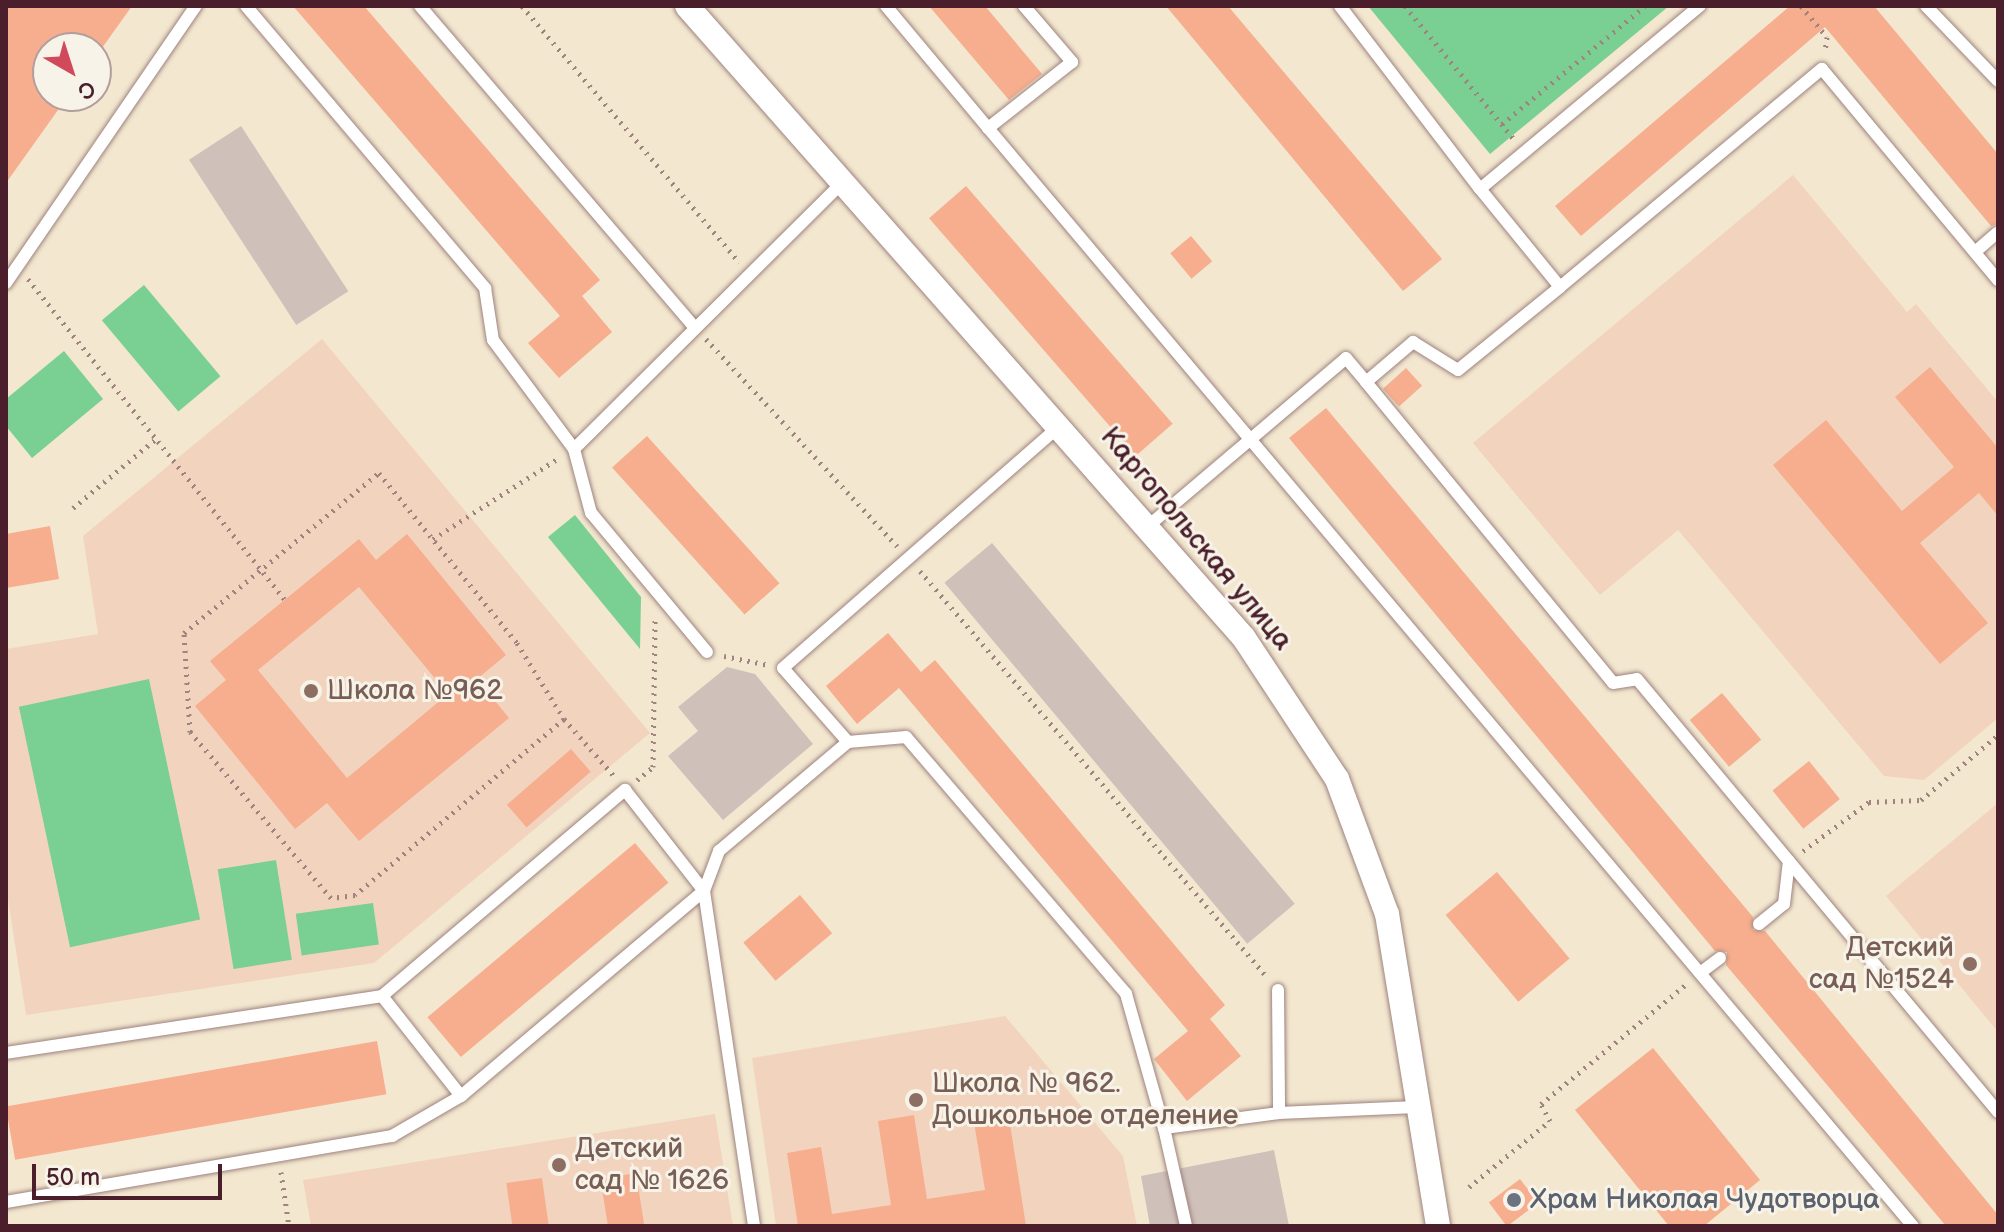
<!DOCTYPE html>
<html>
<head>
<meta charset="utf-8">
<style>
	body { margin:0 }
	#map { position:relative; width:2004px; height:1232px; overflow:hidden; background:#f3e7d0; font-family:"Balsamiq Sans",sans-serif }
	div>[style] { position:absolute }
	.built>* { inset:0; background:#f2d4be }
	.industrial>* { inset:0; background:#cfc0ba; transform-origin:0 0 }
	.green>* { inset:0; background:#7acf93; transform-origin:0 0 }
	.building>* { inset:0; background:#f6ae8e; transform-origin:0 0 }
	.path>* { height:5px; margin-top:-2.5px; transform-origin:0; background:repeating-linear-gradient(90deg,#9e837e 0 2px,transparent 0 8px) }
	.roads { filter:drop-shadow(0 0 2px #9e837e) drop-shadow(0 0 2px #9e837e) }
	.service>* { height:12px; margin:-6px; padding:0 6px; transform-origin:6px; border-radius:6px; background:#fff }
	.minor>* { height:24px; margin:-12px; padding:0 12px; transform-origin:12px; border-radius:12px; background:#fff }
	.dots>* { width:22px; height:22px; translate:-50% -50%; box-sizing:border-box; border:4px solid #f7f3e8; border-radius:50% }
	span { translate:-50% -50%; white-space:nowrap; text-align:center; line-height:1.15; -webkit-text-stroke:6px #f7f3e8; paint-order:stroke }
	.street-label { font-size:28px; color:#4a1f2b }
	.education-label { font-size:28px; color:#785e54 }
	.left { translate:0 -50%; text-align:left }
	.right { translate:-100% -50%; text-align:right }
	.worship-label { font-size:28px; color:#5b616d }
	.frame { position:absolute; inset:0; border:8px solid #4a1f2b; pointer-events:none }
	.north { position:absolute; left:32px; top:32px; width:80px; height:80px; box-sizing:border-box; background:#f7f3e8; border:2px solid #b29e9c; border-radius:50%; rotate:141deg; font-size:22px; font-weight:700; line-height:32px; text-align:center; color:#4a1f2b }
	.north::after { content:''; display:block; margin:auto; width:28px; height:36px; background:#d1495b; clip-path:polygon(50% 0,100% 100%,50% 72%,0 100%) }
	.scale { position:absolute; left:32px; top:1164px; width:190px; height:36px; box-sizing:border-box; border:4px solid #4a1f2b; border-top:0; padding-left:10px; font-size:24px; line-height:28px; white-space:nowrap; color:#4a1f2b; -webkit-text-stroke:6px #f7f3e8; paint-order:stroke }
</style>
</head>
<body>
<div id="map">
	<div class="built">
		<div style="clip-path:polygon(1793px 175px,1907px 312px,1916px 304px,1998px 402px,1998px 718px,1924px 780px,1884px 776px,1678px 530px,1600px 595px,1473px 443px)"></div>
		<div style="clip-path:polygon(322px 339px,650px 733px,374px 963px,26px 1015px,6px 887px,6px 649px,98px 634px,83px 536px)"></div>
		<div style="clip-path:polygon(1998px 803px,1998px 1032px,1886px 896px)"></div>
		<div style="clip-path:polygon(1005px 1016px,1123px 1156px,1137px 1226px,776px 1226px,752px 1058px)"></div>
		<div style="clip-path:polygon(715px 1114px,733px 1226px,311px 1226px,303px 1180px)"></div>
	</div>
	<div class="industrial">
		<div style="left:241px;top:126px;width:197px;height:62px;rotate:57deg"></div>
		<div style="left:992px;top:543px;width:471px;height:62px;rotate:50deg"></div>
		<div style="clip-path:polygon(727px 667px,755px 674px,813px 744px,723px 820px,668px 756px,698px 731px,678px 707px)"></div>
		<div style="clip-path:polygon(1274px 1150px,1289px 1226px,1150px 1226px,1141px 1176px)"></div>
	</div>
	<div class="green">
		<div style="clip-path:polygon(1368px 6px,1669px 6px,1490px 154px)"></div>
		<div style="left:144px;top:285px;width:119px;height:55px;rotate:50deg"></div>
		<div style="clip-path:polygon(64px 351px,103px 399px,32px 458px,6px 426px,6px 399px)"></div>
		<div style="clip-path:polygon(575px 515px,641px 597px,640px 649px,548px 537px)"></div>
		<div style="left:149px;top:679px;width:246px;height:133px;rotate:78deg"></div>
		<div style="left:276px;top:860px;width:101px;height:59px;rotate:81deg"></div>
		<div style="left:373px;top:903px;width:42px;height:78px;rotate:82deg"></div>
	</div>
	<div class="building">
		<div style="clip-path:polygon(6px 6px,132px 6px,102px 48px,48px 48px,48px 96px,68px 96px,6px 183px)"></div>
		<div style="clip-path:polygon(293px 6px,364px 6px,600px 280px,582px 296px,612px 332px,559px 378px,528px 343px,560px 316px)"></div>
		<div style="clip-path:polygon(929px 6px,985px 6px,1042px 74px,1009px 100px)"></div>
		<div style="clip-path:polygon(1166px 6px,1228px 6px,1442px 259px,1403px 291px)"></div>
		<div style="clip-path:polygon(1790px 6px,1874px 6px,1998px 154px,1998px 224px,1991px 226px,1825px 27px,1581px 236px,1555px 206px)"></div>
		<div style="left:966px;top:186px;width:315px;height:49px;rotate:49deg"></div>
		<div style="left:1191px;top:236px;width:33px;height:27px;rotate:50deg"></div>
		<div style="clip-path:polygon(1930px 367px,1998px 448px,1998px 516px,1979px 493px,1920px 543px,1988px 623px,1940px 664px,1773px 465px,1826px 420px,1902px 511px,1954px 467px,1895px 397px)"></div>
		<div style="left:1406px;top:368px;width:24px;height:31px;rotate:48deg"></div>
		<div style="clip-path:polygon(1326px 408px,1753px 917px,1753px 930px,1765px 931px,1998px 1215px,1998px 1226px,1946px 1226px,1726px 965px,1727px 952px,1715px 951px,1289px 438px)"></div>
		<div style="left:647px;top:436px;width:198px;height:47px;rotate:48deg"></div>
		<div style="clip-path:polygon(50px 526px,59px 579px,6px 588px,6px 534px)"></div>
		<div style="clip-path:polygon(evenodd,407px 534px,506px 655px,477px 679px,509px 718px,359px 841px,327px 803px,295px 829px,195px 706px,226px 680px,210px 661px,359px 539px,376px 560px,407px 534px,359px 587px,448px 694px,347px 778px,258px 670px,359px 587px)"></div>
		<div style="clip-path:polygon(888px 633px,921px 672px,935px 660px,1225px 1005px,1210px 1019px,1241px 1056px,1187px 1101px,1154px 1059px,1188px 1031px,899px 688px,857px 724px,826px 686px)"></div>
		<div style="left:1722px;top:693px;width:61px;height:42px;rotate:50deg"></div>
		<div style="left:571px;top:749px;width:30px;height:85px;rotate:49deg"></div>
		<div style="left:1809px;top:761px;width:49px;height:47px;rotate:51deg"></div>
		<div style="left:635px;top:843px;width:52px;height:271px;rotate:50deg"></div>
		<div style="left:1497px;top:872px;width:113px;height:67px;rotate:50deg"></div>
		<div style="left:800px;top:895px;width:50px;height:74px;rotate:50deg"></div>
		<div style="left:377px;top:1041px;width:54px;height:377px;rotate:80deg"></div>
		<div style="clip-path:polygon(1653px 1048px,1760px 1180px,1704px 1226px,1669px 1226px,1575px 1110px)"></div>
		<div style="clip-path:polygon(1008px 1111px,1026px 1226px,798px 1226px,787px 1153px,821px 1147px,832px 1214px,891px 1205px,878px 1121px,914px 1115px,927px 1199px,985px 1190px,973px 1116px)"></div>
		<div style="left:636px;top:1173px;width:54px;height:36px;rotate:81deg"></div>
		<div style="left:542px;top:1178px;width:49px;height:36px;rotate:82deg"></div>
		<div style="left:1520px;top:1179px;width:30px;height:39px;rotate:53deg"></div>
	</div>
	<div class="path">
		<div style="left:522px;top:6px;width:336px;rotate:49.7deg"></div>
		<div style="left:1405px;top:6px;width:171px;rotate:50.7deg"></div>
		<div style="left:1801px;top:6px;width:40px;rotate:50deg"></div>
		<div style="left:1827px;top:37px;width:15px;rotate:98deg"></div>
		<div style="left:1502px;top:124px;width:185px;rotate:-39.5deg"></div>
		<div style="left:28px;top:279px;width:410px;rotate:51.3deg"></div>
		<div style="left:706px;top:339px;width:282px;rotate:47.3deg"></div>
		<div style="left:379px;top:473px;width:219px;rotate:50.9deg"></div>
		<div style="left:517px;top:643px;width:89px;rotate:58.3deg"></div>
		<div style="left:564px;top:719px;width:273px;rotate:139.9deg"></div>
		<div style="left:355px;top:895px;width:24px;rotate:173deg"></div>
		<div style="left:331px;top:898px;width:218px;rotate:-130.3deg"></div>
		<div style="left:190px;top:732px;width:99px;rotate:-93.5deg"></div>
		<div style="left:184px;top:633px;width:252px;rotate:-39.4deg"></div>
		<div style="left:73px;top:508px;width:109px;rotate:-39.8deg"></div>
		<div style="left:433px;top:539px;width:151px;rotate:-32.8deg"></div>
		<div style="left:920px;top:571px;width:534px;rotate:49.48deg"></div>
		<div style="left:724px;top:656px;width:46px;rotate:11.3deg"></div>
		<div style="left:564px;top:719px;width:76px;rotate:48.7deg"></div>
		<div style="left:637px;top:780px;width:21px;rotate:-39deg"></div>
		<div style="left:653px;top:767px;width:150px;rotate:-89.2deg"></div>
		<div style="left:1803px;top:851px;width:82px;rotate:-36.6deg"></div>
		<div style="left:1869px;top:802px;width:52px;rotate:-2.2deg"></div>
		<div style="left:1921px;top:800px;width:101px;rotate:-40.2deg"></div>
		<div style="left:281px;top:1172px;width:55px;rotate:81.6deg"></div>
		<div style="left:1469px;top:1187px;width:104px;rotate:-39.2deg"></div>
		<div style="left:1550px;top:1121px;width:19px;rotate:-118deg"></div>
		<div style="left:1541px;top:1104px;width:190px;rotate:-39.5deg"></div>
	</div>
	<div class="roads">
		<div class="service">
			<div style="left:246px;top:6px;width:370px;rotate:49.7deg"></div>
			<div style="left:485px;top:288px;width:53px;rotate:81.3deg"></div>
			<div style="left:493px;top:340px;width:136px;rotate:53.4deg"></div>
			<div style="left:420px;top:6px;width:423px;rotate:49.5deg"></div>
			<div style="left:886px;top:6px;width:159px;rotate:50.1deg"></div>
			<div style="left:1024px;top:6px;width:74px;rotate:49.4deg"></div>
			<div style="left:1072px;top:62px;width:107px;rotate:141.8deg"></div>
			<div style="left:988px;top:128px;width:1436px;rotate:49.89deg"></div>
			<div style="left:1340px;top:6px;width:230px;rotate:52.6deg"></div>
			<div style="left:1480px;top:189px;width:286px;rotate:-39.8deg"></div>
			<div style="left:1926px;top:6px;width:104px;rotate:46.2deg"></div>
			<div style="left:1975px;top:252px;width:29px;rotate:-41deg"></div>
			<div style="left:6px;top:283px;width:336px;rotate:-55.6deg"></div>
			<div style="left:1560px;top:287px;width:341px;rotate:-39.8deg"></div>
			<div style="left:1822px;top:69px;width:275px;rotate:50.2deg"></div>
			<div style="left:1366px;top:382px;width:389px;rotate:50.6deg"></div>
			<div style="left:1613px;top:683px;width:24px;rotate:-9deg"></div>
			<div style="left:1637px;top:679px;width:564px;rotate:50.18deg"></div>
			<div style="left:1147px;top:527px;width:261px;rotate:-40.3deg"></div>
			<div style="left:1346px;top:358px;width:31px;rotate:50deg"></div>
			<div style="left:1366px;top:382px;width:62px;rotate:-40.4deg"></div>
			<div style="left:1413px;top:342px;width:53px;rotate:31.9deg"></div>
			<div style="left:1458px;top:370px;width:132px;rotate:-39.1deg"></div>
			<div style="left:1560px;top:287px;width:127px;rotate:-129.2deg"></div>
			<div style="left:707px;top:652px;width:181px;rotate:-129.8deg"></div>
			<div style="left:591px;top:513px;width:66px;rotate:-104.9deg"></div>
			<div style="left:574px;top:449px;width:373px;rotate:-44.8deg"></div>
			<div style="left:848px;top:742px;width:58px;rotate:-4.9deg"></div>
			<div style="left:906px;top:737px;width:338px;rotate:49.4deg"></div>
			<div style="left:1126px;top:994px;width:139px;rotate:74.2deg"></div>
			<div style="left:1164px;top:1128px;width:116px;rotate:-7.4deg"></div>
			<div style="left:1759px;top:924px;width:32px;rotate:-39deg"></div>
			<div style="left:1784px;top:904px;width:43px;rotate:-83.4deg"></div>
			<div style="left:1700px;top:973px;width:25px;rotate:-37deg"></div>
			<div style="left:1278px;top:990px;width:123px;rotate:89.5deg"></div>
			<div style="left:1279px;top:1113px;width:137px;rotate:-2.5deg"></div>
			<div style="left:382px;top:996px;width:127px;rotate:51.7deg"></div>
			<div style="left:6px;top:1053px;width:380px;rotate:-8.6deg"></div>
			<div style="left:382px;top:996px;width:319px;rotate:-40.3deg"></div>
			<div style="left:625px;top:790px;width:128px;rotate:52deg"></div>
			<div style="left:704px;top:891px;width:339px;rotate:81.5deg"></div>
			<div style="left:1164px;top:1128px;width:100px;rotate:77.3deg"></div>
			<div style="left:6px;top:1202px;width:392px;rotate:-9.7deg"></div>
			<div style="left:392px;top:1136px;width:80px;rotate:-30.1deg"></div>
			<div style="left:461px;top:1096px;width:318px;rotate:-40.2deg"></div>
			<div style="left:704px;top:891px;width:43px;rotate:-69.4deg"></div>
			<div style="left:719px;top:851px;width:169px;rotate:-40.2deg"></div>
			<div style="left:848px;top:742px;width:98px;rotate:-131.3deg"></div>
			<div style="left:783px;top:668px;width:369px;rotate:-41.2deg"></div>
		</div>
		<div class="minor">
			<div style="left:687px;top:6px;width:842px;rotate:48.61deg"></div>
			<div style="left:1244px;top:638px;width:169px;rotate:56.6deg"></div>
			<div style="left:1337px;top:779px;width:144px;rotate:69.7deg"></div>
			<div style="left:1387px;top:914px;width:316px;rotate:80.7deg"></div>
		</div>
	</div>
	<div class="dots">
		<div style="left:311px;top:691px;background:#8d6e63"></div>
		<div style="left:1970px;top:964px;background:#8d6e63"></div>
		<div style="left:916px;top:1100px;background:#8d6e63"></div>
		<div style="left:559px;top:1165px;background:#8d6e63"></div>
		<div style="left:1514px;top:1200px;background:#6b7280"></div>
	</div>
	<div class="street-label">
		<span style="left:1196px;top:539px;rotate:50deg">Каргопольская улица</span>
	</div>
	<div class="education-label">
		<span class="left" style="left:327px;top:691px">Школа №962</span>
		<span class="right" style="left:1954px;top:964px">Детский<br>сад №1524</span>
		<span class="left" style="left:932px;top:1100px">Школа № 962.<br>Дошкольное отделение</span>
		<span class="left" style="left:575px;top:1165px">Детский<br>сад № 1626</span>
	</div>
	<div class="worship-label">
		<span class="left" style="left:1530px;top:1200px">Храм Николая Чудотворца</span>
	</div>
	<div class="frame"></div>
	<div class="north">С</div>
	<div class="scale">50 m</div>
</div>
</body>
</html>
